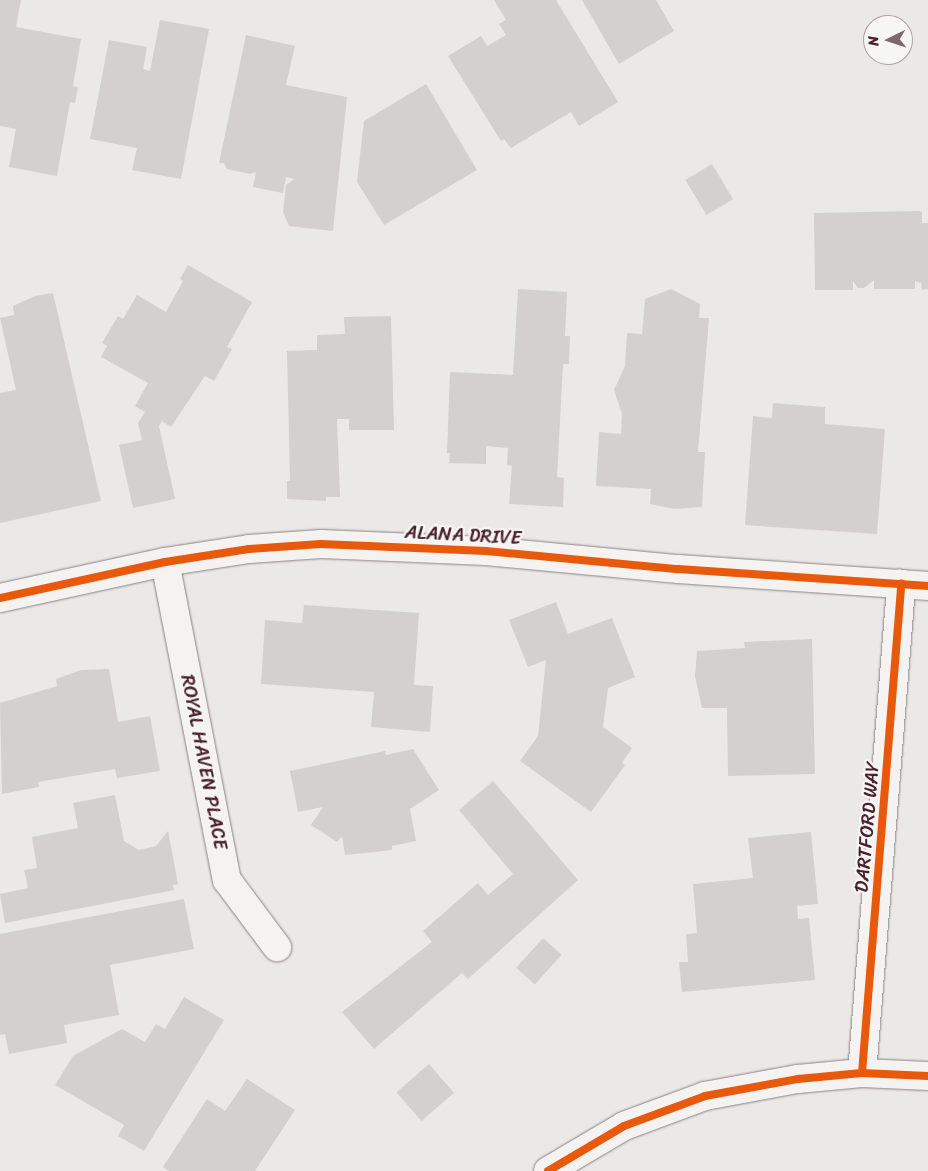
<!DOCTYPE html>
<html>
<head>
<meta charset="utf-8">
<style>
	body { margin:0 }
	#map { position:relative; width:928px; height:1171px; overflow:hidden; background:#ebe9e7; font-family:Sriracha,sans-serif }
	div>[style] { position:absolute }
	.building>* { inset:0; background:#d3d0cf; transform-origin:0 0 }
	.roads { filter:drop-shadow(0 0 1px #8b8283) drop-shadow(0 0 1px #8b8283) }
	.minor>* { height:28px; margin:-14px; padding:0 14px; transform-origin:14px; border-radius:14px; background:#f4f3f1 }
	.major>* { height:28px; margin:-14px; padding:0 14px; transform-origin:14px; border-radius:14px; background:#f4f3f1 }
	.cycleway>* { height:8px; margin:-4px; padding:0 4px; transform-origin:4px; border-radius:4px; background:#e8590c }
	span { translate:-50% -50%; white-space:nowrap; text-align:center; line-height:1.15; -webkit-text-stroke:4.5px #f6f6f2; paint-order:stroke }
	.street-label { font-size:19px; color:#4a1f2b }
	.north { position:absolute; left:863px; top:15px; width:50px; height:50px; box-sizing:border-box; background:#f6f6f2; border:1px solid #b1a0a2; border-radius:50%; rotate:266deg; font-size:14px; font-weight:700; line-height:20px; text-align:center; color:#4a1f2b }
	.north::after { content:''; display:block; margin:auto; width:18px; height:22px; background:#82666d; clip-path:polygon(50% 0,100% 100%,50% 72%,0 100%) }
</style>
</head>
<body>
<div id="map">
	<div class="building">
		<div style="clip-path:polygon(0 0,21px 0,16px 27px,81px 39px,73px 86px,78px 87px,75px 103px,70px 102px,57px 176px,9px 167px,16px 129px,0 126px)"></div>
		<div style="clip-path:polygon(494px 0,556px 0,618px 102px,579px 126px,571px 112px,511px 148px,504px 139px,501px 141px,448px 56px,481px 36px,487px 46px,506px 35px,499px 24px,506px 20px)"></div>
		<div style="clip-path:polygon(582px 0,656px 0,674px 31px,619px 64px)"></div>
		<div style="clip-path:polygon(160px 20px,209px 29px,181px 179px,132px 170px,137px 148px,90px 139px,109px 40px,147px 47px,143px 69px,150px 71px)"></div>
		<div style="clip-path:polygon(246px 35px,295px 46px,286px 85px,347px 97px,333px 231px,289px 226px,283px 212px,286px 185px,294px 179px,286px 177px,283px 193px,253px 187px,256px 172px,250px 174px,227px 169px,224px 163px,219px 163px)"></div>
		<div style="clip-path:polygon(426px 84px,477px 170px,384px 225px,357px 182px,364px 121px)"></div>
		<div style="left:712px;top:164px;width:41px;height:31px;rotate:59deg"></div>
		<div style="clip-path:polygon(918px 211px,922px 212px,922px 223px,928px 223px,928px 289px,922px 290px,921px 283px,915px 281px,915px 289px,874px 289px,874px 280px,864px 288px,858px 288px,853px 281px,853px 290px,815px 290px,814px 213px)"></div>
		<div style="clip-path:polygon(188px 265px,252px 302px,227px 347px,232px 349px,214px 381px,205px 376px,171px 427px,162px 421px,159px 426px,175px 499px,133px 508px,119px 445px,142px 440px,138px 423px,145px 412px,135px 406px,148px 383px,101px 357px,107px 346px,102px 343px,118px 316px,123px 319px,137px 295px,166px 312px,183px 281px,180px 279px)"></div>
		<div style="clip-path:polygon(518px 289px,567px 292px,565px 336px,570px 336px,569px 364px,563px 364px,557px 477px,564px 478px,563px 507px,509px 504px,512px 466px,507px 465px,508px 448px,486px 446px,486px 464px,449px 463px,450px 453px,447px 453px,450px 372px,513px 375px)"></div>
		<div style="clip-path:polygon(671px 289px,700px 304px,699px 318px,709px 318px,698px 452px,705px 452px,702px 507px,674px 509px,650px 504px,651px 489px,596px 486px,599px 432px,621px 434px,622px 414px,614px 390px,625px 366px,627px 333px,642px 334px,645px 299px)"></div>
		<div style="clip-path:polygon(53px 293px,101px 501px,0 523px,0 393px,16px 390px,0 318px,14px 315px,13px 306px,35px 296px)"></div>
		<div style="clip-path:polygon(391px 316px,394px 430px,349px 430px,349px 419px,337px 419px,340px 497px,326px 497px,326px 501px,287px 499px,287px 481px,290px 481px,287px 351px,317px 350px,317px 335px,345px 334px,344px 317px)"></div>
		<div style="clip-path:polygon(773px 403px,825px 407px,825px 424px,885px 429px,877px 534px,745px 525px,753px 416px,772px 418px)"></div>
		<div style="clip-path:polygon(556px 602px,568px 634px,612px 618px,635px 677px,608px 688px,603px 727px,632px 748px,622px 763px,625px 765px,591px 812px,520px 761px,538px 736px,546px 660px,528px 667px,509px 620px)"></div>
		<div style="clip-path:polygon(304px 605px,419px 613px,414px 685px,433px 686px,430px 732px,371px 727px,374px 692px,261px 684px,265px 620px,302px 623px)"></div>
		<div style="clip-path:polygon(812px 639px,815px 774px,728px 776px,727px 708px,702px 708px,695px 676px,697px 651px,745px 648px,744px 642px)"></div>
		<div style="clip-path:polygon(109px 669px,118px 722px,150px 716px,160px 771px,117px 778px,115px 769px,38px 782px,39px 787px,2px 794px,0 703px,57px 686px,56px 679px,81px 670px)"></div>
		<div style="clip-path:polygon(413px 749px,439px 790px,410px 809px,416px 841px,392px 846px,392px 850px,345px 855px,342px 836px,337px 842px,311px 825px,323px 807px,298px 812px,290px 771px,385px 751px,386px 755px)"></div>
		<div style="clip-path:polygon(493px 781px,578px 880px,468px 979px,462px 973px,374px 1049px,342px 1012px,432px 942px,423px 931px,478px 883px,488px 895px,513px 874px,459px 810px)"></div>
		<div style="clip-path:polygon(115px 795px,124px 841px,139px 850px,156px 846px,168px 831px,178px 884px,173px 885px,174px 890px,5px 923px,0 894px,28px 888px,24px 870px,37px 868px,32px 837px,78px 828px,73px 803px)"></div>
		<div style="clip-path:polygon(811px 832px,818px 904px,797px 906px,798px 919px,809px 918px,815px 980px,682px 992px,679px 962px,688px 962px,686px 934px,697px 933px,693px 884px,753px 878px,748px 838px)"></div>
		<div style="clip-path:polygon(184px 899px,194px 949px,110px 965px,119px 1015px,64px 1025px,67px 1043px,9px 1054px,5px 1034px,0 1035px,0 934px)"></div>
		<div style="left:543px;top:938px;width:25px;height:40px;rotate:42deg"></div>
		<div style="clip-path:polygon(184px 997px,224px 1020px,144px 1151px,118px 1136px,124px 1125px,55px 1085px,73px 1056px,122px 1029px,145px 1042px,156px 1024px,165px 1029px)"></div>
		<div style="left:429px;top:1064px;width:38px;height:43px;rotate:49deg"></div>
		<div style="clip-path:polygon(247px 1079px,295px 1110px,255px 1171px,169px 1171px,163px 1167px,207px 1099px,225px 1111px)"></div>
	</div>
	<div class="roads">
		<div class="minor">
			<div style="left:165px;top:562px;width:324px;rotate:79deg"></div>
			<div style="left:227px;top:880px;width:84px;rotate:53.3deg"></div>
			<div style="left:0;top:598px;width:169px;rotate:-12.3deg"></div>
			<div style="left:165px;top:562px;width:85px;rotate:-8.8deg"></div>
			<div style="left:249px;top:549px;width:72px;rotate:-4deg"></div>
			<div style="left:321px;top:544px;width:165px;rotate:2.4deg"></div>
			<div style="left:486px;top:551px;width:193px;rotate:5.4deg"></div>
			<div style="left:678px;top:569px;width:251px;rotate:3.9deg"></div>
			<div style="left:862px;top:1073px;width:491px;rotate:-85.4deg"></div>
		</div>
		<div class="major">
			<div style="left:548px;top:1171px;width:88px;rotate:-30.6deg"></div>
			<div style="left:624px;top:1126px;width:86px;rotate:-20.3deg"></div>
			<div style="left:705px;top:1096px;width:95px;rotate:-10.4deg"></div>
			<div style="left:798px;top:1079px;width:64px;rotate:-5.4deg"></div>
			<div style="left:862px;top:1073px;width:66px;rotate:2.6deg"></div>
		</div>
	</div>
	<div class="cycleway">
		<div style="left:0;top:598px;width:169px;rotate:-12.3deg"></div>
		<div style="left:165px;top:562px;width:85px;rotate:-8.8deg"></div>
		<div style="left:249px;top:549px;width:72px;rotate:-4deg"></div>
		<div style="left:321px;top:544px;width:165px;rotate:2.4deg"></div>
		<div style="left:486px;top:551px;width:193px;rotate:5.4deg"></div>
		<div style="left:678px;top:569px;width:251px;rotate:3.9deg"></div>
		<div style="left:862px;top:1073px;width:491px;rotate:-85.4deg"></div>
		<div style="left:548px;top:1171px;width:88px;rotate:-30.6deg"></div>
		<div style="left:624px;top:1126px;width:86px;rotate:-20.3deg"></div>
		<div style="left:705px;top:1096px;width:95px;rotate:-10.4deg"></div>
		<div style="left:798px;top:1079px;width:64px;rotate:-5.4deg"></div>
		<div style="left:862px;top:1073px;width:66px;rotate:2.6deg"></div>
	</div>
	<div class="street-label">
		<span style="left:463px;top:535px;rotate:3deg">ALANA DRIVE</span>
		<span style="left:204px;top:762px;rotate:79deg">ROYAL HAVEN PLACE</span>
		<span style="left:867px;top:827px;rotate:-85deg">DARTFORD WAY</span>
	</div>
	<div class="north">N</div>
</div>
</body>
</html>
